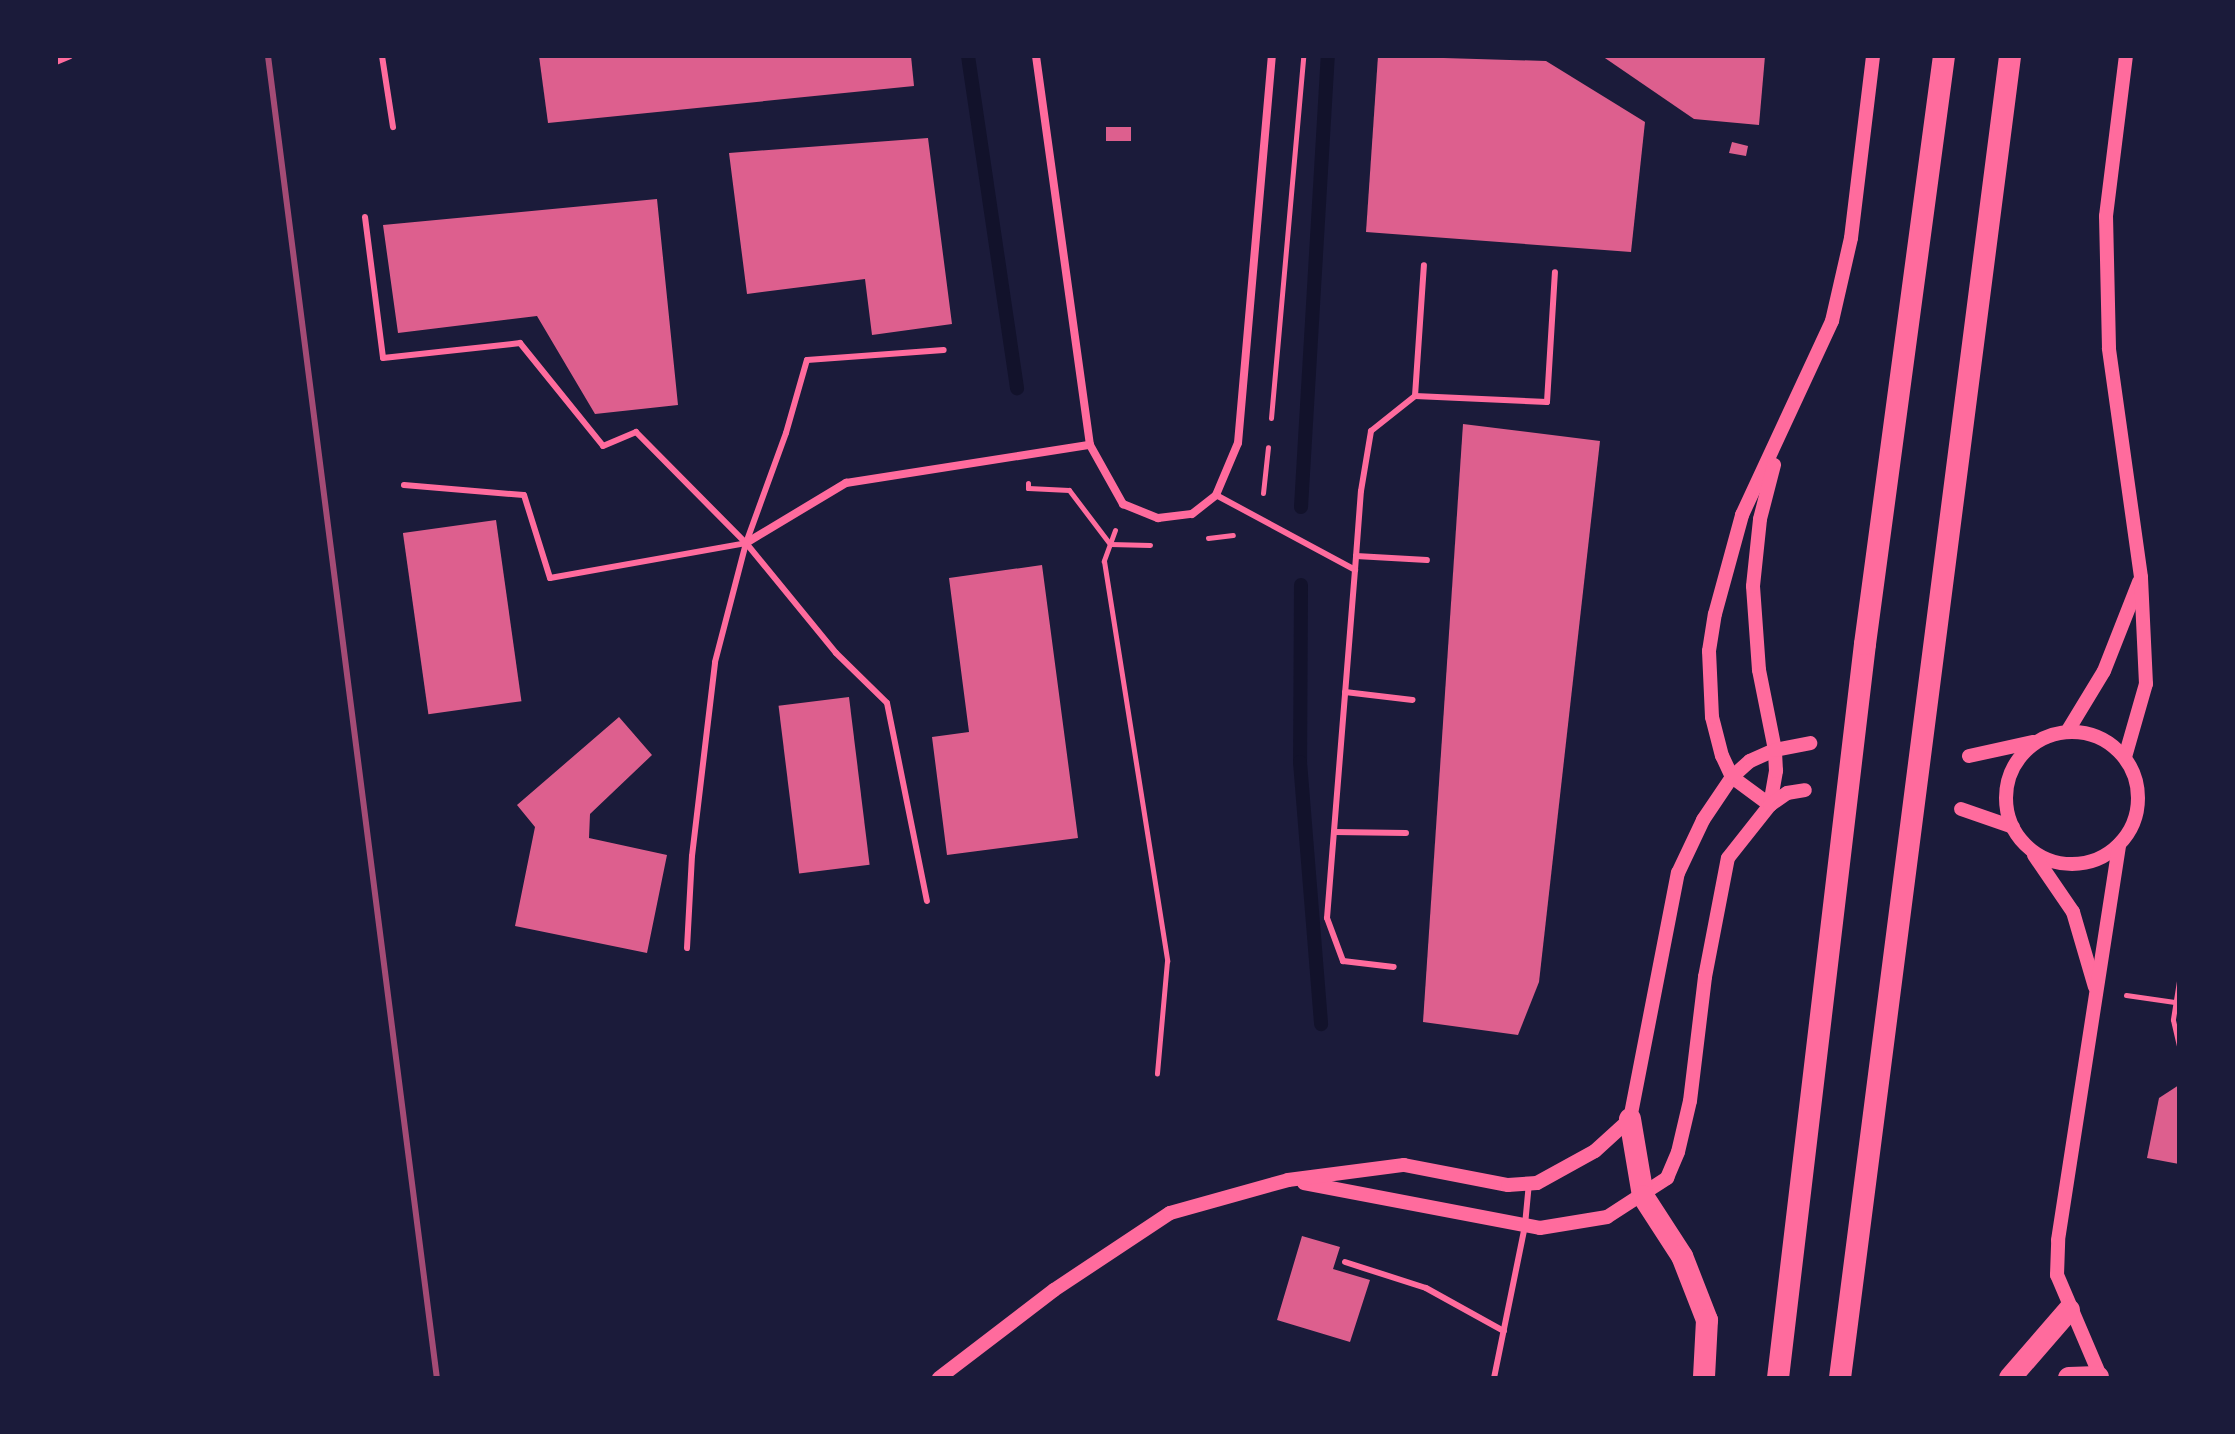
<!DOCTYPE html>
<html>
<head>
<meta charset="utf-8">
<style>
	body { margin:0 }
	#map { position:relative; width:2235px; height:1434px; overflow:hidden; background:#1b1b3a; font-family:"Roboto Condensed",sans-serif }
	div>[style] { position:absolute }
	.stream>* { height:14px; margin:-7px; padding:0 7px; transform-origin:7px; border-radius:7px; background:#12122b }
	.building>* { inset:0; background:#dd5f8e; transform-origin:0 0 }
	.path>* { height:5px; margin:-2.5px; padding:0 2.5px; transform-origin:2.5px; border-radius:2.5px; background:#ff6b9d }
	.service>* { height:6px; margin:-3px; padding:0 3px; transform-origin:3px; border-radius:3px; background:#ff6b9d }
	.minor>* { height:8px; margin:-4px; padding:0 4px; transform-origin:4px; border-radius:4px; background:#ff6b9d }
	.tertiary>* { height:14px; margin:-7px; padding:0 7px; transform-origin:7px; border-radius:7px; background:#ff6b9d }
	.tertiary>.ring { margin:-7px; padding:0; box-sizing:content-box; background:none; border:14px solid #ff6b9d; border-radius:50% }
	.trunk>* { height:22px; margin:-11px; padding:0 11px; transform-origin:11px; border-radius:11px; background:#ff6b9d }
	.rail>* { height:6px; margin:-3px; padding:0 3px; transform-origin:3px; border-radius:3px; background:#a44b75 }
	span { translate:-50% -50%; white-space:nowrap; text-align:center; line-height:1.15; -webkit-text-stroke:8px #1b1b3a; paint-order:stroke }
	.frame { position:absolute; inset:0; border:58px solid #1b1b3a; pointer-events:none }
</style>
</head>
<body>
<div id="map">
	<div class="stream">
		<div style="left:968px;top:56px;width:336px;rotate:81.6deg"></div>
		<div style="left:1301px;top:507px;width:452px;rotate:-86.6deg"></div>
		<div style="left:1301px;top:585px;width:177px;rotate:90.3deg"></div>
		<div style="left:1300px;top:762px;width:263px;rotate:85.4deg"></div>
	</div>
	<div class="building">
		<div style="clip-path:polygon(539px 56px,911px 56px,914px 86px,548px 123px)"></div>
		<div style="clip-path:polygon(1378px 56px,1546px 61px,1645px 122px,1631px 252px,1366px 232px)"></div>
		<div style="clip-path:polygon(1602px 56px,1765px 56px,1759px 125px,1694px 119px)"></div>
		<div style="left:1106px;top:127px;width:25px;height:14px"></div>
		<div style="clip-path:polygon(928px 138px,952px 324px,872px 335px,865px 279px,747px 294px,729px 153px)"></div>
		<div style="clip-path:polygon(1732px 142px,1748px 146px,1746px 156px,1729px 153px)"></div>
		<div style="clip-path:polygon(657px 199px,678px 405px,595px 414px,537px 316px,398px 333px,383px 225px)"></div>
		<div style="clip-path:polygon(1463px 424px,1600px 441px,1539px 982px,1518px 1035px,1423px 1022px)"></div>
		<div style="left:496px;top:520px;width:183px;height:94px;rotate:82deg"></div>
		<div style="clip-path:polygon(1042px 565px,1078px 838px,947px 855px,932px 737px,969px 732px,949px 578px)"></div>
		<div style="left:849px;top:697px;width:169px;height:71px;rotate:83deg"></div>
		<div style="clip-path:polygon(619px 717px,652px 755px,590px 814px,589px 838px,667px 855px,647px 953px,515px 926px,535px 827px,517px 805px)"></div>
		<div style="clip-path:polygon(2179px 1085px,2179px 1164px,2147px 1158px,2159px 1098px)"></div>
		<div style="clip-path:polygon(1302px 1236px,1340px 1247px,1333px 1269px,1370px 1280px,1350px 1342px,1277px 1320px)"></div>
	</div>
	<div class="path">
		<div style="left:1271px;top:418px;width:363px;rotate:-84.9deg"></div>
		<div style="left:1028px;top:483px;width:5px;rotate:90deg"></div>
		<div style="left:1028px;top:488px;width:41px;rotate:2.8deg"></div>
		<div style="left:1069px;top:490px;width:68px;rotate:52.8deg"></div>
		<div style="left:1110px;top:544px;width:40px;rotate:1.4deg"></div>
		<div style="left:1263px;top:493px;width:46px;rotate:-83.8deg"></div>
		<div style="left:1115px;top:530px;width:33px;rotate:110deg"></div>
		<div style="left:1104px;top:561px;width:405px;rotate:81deg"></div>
		<div style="left:1167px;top:961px;width:113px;rotate:95.1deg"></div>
		<div style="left:1208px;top:538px;width:25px;rotate:-7deg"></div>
		<div style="left:2179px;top:981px;width:39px;rotate:99deg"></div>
		<div style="left:2173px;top:1020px;width:27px;rotate:77deg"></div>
		<div style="left:2126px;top:995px;width:49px;rotate:8.1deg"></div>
	</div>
	<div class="service">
		<div style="left:382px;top:56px;width:72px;rotate:81.2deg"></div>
		<div style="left:56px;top:62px;width:15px;rotate:-23deg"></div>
		<div style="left:365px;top:217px;width:142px;rotate:82.7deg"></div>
		<div style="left:383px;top:358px;width:138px;rotate:-6.2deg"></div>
		<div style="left:520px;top:343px;width:132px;rotate:51.1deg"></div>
		<div style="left:603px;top:446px;width:36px;rotate:-23deg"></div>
		<div style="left:636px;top:432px;width:156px;rotate:45.3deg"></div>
		<div style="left:746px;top:543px;width:142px;rotate:50.7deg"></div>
		<div style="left:836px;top:653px;width:71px;rotate:44.4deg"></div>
		<div style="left:887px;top:703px;width:202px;rotate:78.6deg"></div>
		<div style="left:1415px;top:396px;width:132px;rotate:2.6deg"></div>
		<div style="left:1547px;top:402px;width:130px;rotate:-86.5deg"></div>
		<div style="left:404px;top:485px;width:120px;rotate:4.8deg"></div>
		<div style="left:524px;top:495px;width:87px;rotate:72.6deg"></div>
		<div style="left:550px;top:578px;width:199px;rotate:-10.1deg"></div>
		<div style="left:1216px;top:495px;width:158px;rotate:28.3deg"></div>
		<div style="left:1355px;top:570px;width:349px;rotate:94.6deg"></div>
		<div style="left:1327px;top:918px;width:46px;rotate:69.6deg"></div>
		<div style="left:1343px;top:961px;width:51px;rotate:6.7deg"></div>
		<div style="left:1356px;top:556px;width:71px;rotate:3.2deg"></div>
		<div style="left:1355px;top:570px;width:79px;rotate:-85.7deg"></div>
		<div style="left:1361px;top:491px;width:61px;rotate:-80.5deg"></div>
		<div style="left:1371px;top:431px;width:56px;rotate:-38.5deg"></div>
		<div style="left:1415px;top:396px;width:131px;rotate:-86.1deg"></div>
		<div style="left:1345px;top:692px;width:68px;rotate:6.7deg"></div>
		<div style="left:1334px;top:832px;width:72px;rotate:0.8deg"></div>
		<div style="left:687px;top:948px;width:92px;rotate:-86.9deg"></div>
		<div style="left:692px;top:856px;width:195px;rotate:-83.2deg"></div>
		<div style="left:715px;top:662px;width:123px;rotate:-75.4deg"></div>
		<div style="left:746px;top:543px;width:117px;rotate:-70deg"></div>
		<div style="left:786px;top:433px;width:76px;rotate:-74deg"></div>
		<div style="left:807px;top:360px;width:137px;rotate:-4.2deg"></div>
		<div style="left:1345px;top:1262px;width:85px;rotate:17.8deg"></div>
		<div style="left:1426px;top:1288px;width:89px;rotate:28.9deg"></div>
		<div style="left:1494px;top:1378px;width:156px;rotate:-78.5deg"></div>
		<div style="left:1525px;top:1225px;width:42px;rotate:-84.6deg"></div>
	</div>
	<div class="minor">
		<div style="left:1036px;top:56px;width:393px;rotate:82.1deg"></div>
		<div style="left:1090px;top:445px;width:68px;rotate:60.8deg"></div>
		<div style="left:1123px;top:504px;width:38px;rotate:22deg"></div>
		<div style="left:1158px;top:518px;width:34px;rotate:-7deg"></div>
		<div style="left:1192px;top:514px;width:31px;rotate:-38deg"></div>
		<div style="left:1216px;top:495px;width:56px;rotate:-67.1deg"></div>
		<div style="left:1238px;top:443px;width:388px;rotate:-85deg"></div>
		<div style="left:746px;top:543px;width:117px;rotate:-31deg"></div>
		<div style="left:846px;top:483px;width:247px;rotate:-8.9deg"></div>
	</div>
	<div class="tertiary">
		<div class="ring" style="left:2006px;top:732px;width:118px;height:118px"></div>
		<div style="left:2067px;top:732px;width:71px;rotate:-58.8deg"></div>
		<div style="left:2104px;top:671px;width:96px;rotate:-68.5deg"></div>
		<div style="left:1969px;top:756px;width:66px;rotate:-12.3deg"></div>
		<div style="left:2125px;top:757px;width:76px;rotate:-74deg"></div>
		<div style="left:2146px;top:684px;width:107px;rotate:-92.7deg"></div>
		<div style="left:2141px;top:577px;width:231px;rotate:-98deg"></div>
		<div style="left:2109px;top:348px;width:132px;rotate:-91.3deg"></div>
		<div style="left:2106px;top:216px;width:161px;rotate:-82.9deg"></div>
		<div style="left:1770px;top:805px;width:47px;rotate:-143.6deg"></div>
		<div style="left:1732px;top:777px;width:23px;rotate:-115deg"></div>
		<div style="left:1722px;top:756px;width:40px;rotate:-104.4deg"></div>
		<div style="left:1712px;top:717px;width:66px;rotate:-92.6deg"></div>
		<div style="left:1709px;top:651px;width:37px;rotate:-81deg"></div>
		<div style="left:1715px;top:614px;width:103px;rotate:-74.7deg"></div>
		<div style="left:1742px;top:515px;width:214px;rotate:-65.1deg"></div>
		<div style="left:1832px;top:321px;width:85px;rotate:-77.1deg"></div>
		<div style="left:1851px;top:238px;width:183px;rotate:-83.1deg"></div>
		<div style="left:1770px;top:805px;width:35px;rotate:-80deg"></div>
		<div style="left:1776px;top:771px;width:21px;rotate:-93deg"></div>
		<div style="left:1775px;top:750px;width:82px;rotate:-101.3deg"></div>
		<div style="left:1759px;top:670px;width:84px;rotate:-94.1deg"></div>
		<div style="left:1753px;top:586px;width:67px;rotate:-84deg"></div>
		<div style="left:1760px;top:519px;width:56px;rotate:-75.5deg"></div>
		<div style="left:1961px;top:809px;width:55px;rotate:19.1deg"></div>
		<div style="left:2034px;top:855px;width:69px;rotate:55.6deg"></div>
		<div style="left:2073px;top:912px;width:78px;rotate:73.7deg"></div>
		<div style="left:1304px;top:1183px;width:240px;rotate:10.8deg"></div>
		<div style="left:1540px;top:1228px;width:68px;rotate:-9.3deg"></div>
		<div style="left:1607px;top:1217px;width:72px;rotate:-33deg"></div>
		<div style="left:1667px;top:1178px;width:28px;rotate:-67deg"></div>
		<div style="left:1678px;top:1152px;width:52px;rotate:-76.8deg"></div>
		<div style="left:1690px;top:1101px;width:125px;rotate:-83.1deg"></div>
		<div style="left:1705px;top:977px;width:121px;rotate:-79.1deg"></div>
		<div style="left:1728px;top:858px;width:68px;rotate:-51.6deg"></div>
		<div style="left:1770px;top:805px;width:21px;rotate:-35deg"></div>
		<div style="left:1787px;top:793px;width:18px;rotate:-9deg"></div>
		<div style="left:939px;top:1378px;width:145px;rotate:-37.4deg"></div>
		<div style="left:1054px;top:1290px;width:139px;rotate:-33.6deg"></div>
		<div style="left:1170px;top:1213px;width:123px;rotate:-15.6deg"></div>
		<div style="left:1288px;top:1180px;width:117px;rotate:-7.4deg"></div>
		<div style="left:1404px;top:1165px;width:106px;rotate:10.9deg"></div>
		<div style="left:1508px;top:1185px;width:29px;rotate:-4deg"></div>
		<div style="left:1537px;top:1183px;width:66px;rotate:-28.9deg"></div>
		<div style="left:1595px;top:1151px;width:47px;rotate:-42.4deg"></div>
		<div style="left:1630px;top:1119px;width:251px;rotate:-79deg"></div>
		<div style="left:1678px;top:873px;width:59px;rotate:-64.7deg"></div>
		<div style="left:1703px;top:820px;width:52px;rotate:-56deg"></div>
		<div style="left:1732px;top:777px;width:24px;rotate:-42deg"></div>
		<div style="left:1750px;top:761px;width:27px;rotate:-24deg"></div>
		<div style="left:1775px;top:750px;width:36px;rotate:-11deg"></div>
		<div style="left:2101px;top:1378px;width:112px;rotate:-113.1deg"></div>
		<div style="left:2057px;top:1275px;width:35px;rotate:-88deg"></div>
		<div style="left:2058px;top:1240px;width:400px;rotate:-81.2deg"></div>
	</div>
	<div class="trunk">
		<div style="left:1630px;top:1119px;width:78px;rotate:80.4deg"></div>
		<div style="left:1643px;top:1196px;width:72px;rotate:57deg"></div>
		<div style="left:1682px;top:1256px;width:69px;rotate:68.7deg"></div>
		<div style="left:1707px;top:1320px;width:58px;rotate:93deg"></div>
		<div style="left:1778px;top:1378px;width:739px;rotate:-83.24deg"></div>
		<div style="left:1865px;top:644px;width:593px;rotate:-82.35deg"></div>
		<div style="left:1840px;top:1378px;width:1333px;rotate:-82.67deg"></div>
		<div style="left:2010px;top:1378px;width:90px;rotate:-49.1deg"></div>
		<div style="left:2069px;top:1378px;width:29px;rotate:-2deg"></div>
	</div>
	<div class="rail">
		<div style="left:268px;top:56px;width:1333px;rotate:82.72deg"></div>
	</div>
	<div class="frame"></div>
</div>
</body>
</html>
